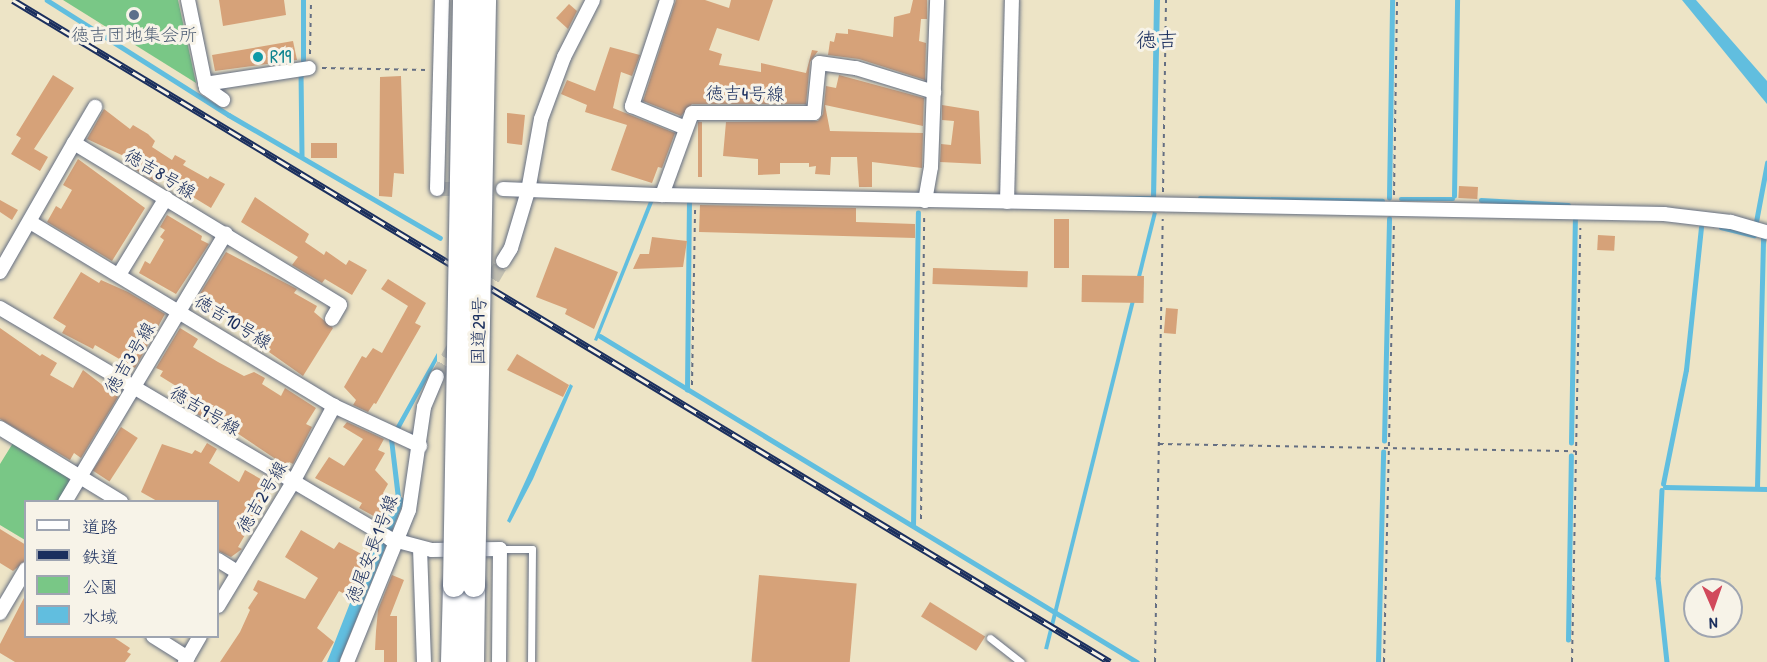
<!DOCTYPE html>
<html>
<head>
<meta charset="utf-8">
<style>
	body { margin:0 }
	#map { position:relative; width:1767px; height:662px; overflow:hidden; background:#ede4c6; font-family:"Patrick Hand","Klee One",sans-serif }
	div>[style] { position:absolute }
	.green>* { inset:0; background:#79c786 }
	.water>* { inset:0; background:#61bedf; transform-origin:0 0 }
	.stream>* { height:4.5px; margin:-2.25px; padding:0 2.25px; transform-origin:2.25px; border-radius:2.25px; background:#61bedf }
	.building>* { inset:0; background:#d6a279; transform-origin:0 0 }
	.minor-tunnel>* { height:14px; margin-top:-7px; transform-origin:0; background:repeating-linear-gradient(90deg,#c3c0b1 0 14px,transparent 0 21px) }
	.path>* { height:2px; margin-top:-1px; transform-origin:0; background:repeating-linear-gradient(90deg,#646e82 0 4.5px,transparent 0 9px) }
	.roads { filter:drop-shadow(0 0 2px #646e82) drop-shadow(0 0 2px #646e82) }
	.service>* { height:7px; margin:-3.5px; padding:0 3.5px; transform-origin:3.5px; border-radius:3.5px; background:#fff }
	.minor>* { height:14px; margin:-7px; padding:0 7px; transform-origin:7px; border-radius:7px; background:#fff }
	.trunk>* { height:22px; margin:-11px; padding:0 11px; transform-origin:11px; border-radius:11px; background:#fff }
	.rail>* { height:7px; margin-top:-3.5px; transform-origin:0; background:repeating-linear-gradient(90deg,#f7f3e8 0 14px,#1b2f5e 0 28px); box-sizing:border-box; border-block:2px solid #1b2f5e }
	.bridges { filter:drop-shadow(0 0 2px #646e82) drop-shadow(0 0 2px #646e82) }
	.trunk-bridge>* { height:22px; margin:-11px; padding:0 11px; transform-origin:11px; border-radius:11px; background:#fff }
	.dots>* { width:16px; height:16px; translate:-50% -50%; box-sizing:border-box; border:3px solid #f7f3e8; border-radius:50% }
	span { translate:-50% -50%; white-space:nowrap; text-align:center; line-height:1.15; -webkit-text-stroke:6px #f7f3e8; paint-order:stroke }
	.service-label { font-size:18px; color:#4e5e75 }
	.culture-label { font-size:18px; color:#0d838f }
	.left { translate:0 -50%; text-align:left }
	.street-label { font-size:18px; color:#1b2f5e }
	.quarter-label { font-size:21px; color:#1b2f5e }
	.legend { position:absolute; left:24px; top:500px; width:195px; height:138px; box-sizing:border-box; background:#f7f3e8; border:2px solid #9fa5b1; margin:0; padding:8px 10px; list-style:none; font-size:18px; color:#1b2f5e }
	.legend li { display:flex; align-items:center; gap:12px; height:30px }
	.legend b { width:30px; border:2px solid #9fa5b1 }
	.north { position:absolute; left:1683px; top:578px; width:60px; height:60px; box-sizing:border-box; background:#f7f3e8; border:2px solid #9fa5b1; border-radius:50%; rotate:178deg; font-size:16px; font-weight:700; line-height:24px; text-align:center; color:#1b2f5e }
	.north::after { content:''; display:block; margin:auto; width:21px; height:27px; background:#d1495b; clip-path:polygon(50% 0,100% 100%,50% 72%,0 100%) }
</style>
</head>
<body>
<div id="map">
	<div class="green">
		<div style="clip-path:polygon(63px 0,178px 0,196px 83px)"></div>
		<div style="clip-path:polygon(13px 443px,68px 477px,70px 485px,61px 501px,26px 502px,25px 540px,0 525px,0 464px)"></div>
	</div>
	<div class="water">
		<div style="clip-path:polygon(1154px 0,1160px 0,1156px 200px,1011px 197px,1151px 196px)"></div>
		<div style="clip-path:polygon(1682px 0,1696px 0,1767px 81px,1767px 104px)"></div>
		<div style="clip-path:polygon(650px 199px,654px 200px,597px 341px,594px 340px)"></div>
		<div style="left:1153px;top:212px;width:4px;height:450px;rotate:14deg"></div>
		<div style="clip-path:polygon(437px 353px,437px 361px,394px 440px,401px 497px,404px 499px,402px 506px,339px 662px,327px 662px,382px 521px,391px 501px,396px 499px,389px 439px)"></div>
		<div style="clip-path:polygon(570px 384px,573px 386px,533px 479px,510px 523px,507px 521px)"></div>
	</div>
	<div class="stream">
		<div style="left:47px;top:0;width:215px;rotate:32.3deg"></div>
		<div style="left:229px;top:115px;width:244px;rotate:30.2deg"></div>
		<div style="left:303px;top:62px;width:62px;rotate:-90deg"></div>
		<div style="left:301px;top:72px;width:83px;rotate:89.3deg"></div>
		<div style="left:1454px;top:196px;width:196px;rotate:-89.1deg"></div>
		<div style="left:1200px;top:198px;width:182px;rotate:0.9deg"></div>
		<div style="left:1389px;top:198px;width:198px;rotate:-89.1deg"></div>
		<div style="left:1401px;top:199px;width:52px"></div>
		<div style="left:1481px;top:200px;width:87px;rotate:3.3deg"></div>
		<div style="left:1756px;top:222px;width:60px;rotate:-79.4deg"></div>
		<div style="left:1721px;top:227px;width:34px;rotate:14deg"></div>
		<div style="left:600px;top:336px;width:628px;rotate:31.26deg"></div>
		<div style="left:687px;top:390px;width:188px;rotate:-89.4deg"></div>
		<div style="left:1384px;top:441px;width:222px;rotate:-88.7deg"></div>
		<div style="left:1571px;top:443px;width:224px;rotate:-89deg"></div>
		<div style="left:1663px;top:484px;width:116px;rotate:-78.6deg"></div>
		<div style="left:1686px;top:370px;width:143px;rotate:-84deg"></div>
		<div style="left:1665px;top:487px;width:102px;rotate:1.1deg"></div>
		<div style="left:1757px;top:487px;width:248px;rotate:-88.6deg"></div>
		<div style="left:1662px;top:490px;width:88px;rotate:92.6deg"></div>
		<div style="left:1658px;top:578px;width:84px;rotate:83.9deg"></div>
		<div style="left:913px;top:526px;width:313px;rotate:-89.1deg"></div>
		<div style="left:1568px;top:640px;width:184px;rotate:-89.1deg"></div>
		<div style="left:1378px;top:662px;width:210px;rotate:-88.6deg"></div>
	</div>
	<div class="building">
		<div style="clip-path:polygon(219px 0,284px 0,286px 15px,223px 26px)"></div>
		<div style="clip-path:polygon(676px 0,705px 0,729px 8px,731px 0,773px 0,759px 41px,717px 28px,709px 50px,722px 54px,719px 65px,761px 72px,761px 63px,806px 73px,812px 50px,818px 51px,810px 62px,806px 104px,692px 104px,681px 116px,643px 101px)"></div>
		<div style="clip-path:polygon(913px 0,927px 0,927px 19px,921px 19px,919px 41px,926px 43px,925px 80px,859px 59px,828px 55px,830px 41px,834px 42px,836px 33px,848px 34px,848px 29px,893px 37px,894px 17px,910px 13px)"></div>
		<div style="clip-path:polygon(569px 4px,577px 11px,568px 29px,556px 18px)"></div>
		<div style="clip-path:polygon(293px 41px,297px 60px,215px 71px,212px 55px)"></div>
		<div style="clip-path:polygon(610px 47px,640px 55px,632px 76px,621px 72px,613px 108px,675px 133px,662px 168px,658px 167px,652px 183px,611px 170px,627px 125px,585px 112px,587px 105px,561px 94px,567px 80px,595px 91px)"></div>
		<div style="clip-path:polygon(53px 75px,74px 88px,34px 149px,48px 157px,40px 171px,11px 154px,21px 138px,16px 135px)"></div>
		<div style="clip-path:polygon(839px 75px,924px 98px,923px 126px,825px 105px,830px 131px,923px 133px,922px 168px,872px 162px,872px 187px,859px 187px,857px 157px,831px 157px,830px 175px,815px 174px,816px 166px,809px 167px,809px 163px,780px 163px,780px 174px,758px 175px,758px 159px,723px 156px,726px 122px,818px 121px,823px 114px,826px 86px,836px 88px)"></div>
		<div style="clip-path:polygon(401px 76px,404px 174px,394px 173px,392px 197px,379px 196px,380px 77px)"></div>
		<div style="clip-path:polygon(942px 105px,979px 111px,981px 164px,940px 162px,941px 144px,951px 145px,954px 121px,942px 120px)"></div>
		<div style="clip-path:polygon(104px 109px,130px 129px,133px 125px,148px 134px,155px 141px,152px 147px,172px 160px,175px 155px,186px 161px,183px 165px,208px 179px,210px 176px,225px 184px,211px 208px,160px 177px,157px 183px,136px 170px,126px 157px,87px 139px)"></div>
		<div style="clip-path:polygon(507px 113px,525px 115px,522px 145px,507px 143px)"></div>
		<div style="left:698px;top:122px;width:4px;height:55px"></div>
		<div style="left:311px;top:143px;width:26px;height:15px"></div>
		<div style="clip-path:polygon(78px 159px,145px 208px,112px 261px,47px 222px,56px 206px,61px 209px,72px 190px,63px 185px)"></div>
		<div style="left:1459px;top:186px;width:19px;height:12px;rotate:3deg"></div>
		<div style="clip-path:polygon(255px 197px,309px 234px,305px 242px,324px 255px,326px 251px,346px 265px,349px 260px,367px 270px,352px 295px,325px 279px,322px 283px,292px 265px,298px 257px,241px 222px)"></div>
		<div style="clip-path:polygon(0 200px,18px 210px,12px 220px,0 212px)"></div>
		<div style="clip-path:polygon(700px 205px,856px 208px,856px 222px,915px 224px,915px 238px,699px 232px)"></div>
		<div style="clip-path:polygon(167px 215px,202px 236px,201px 240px,209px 244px,176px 294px,139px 273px,145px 261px,150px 264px,164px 240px,160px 237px,165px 230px,160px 227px)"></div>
		<div style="left:1054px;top:219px;width:15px;height:49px"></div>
		<div style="left:1598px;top:235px;width:17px;height:15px;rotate:3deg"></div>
		<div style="clip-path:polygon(652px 237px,687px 241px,683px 267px,633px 269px,640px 254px,649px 254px)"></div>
		<div style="clip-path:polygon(555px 247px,618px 272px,594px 329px,565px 314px,567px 309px,536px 297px)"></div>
		<div style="clip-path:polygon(226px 252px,297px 289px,294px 293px,317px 306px,314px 312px,333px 328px,303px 376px,269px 352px,271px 349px,196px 300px)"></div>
		<div style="left:933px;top:268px;width:95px;height:16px;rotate:2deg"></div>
		<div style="clip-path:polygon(81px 272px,99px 283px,101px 280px,128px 292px,165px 314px,135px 368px,95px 345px,93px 349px,62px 333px,66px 326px,53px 318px)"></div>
		<div style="left:1082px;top:275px;width:62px;height:27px;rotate:1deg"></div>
		<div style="clip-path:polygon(388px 279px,426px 303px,415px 323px,421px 326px,376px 404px,374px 403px,368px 412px,353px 405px,356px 400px,344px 387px,362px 356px,366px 358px,373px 348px,382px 353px,408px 306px,381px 289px)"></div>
		<div style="left:1166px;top:308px;width:12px;height:25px;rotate:5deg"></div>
		<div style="clip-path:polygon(0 328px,40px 356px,42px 354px,57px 363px,50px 375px,73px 388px,83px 370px,118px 397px,81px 458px,74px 453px,70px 460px,0 419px)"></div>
		<div style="clip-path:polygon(180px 328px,198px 339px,193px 347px,218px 362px,244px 376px,254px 372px,265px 378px,262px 384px,281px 396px,285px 388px,316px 408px,306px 424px,312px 427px,293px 464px,289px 462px,286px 466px,225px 425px,223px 429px,190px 410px,193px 406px,174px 390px,176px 386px,160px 376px,163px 371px,156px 368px)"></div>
		<div style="clip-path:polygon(517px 354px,569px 385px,563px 397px,507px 370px)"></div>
		<div style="clip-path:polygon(347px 422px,384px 439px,378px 450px,385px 453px,375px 470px,388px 484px,383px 493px,391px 499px,379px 519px,359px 508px,362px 503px,315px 478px,329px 457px,344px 466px,363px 439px,343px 427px)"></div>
		<div style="left:121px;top:427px;width:20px;height:52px;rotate:33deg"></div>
		<div style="clip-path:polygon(207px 443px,217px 449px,209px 463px,239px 482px,245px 470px,273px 486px,238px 547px,242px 549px,231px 557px,218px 551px,218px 501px,157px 501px,141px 492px,162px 444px,192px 454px,195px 450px,201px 453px)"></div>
		<div style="clip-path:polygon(0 529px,26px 545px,26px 560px,13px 571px,0 563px)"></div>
		<div style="clip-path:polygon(301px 530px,334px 549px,339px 542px,367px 557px,350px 597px,339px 591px,317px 628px,334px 642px,322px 662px,220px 662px,240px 632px,250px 610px,248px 608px,258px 593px,253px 590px,258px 580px,305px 599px,318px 578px,285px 557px)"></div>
		<div style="clip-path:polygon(392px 575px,404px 580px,390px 616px,397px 616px,397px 662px,384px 662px,384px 650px,375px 650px,376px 631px,378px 610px)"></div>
		<div style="left:759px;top:575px;width:98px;height:87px;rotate:5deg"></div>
		<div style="clip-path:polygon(26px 594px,26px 636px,112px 636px,130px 648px,127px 652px,131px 654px,125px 662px,15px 662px,0 653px,0 644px)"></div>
		<div style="left:930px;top:602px;width:65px;height:17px;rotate:32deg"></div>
	</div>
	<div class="minor-tunnel">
		<div style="left:437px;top:189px;width:66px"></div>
		<div style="left:482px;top:297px;width:42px;rotate:-59.7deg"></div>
		<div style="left:437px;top:377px;width:37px;rotate:-61deg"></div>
	</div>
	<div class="path">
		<div style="left:310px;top:54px;width:54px;rotate:-88.9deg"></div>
		<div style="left:322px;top:68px;width:105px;rotate:1.1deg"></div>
		<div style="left:1163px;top:192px;width:192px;rotate:-89.1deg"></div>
		<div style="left:1394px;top:195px;width:195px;rotate:-89.1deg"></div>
		<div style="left:692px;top:385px;width:177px;rotate:-89deg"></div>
		<div style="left:1159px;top:444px;width:417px;rotate:1deg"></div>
		<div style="left:921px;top:519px;width:303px;rotate:-89.4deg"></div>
		<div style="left:1155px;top:662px;width:443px;rotate:-89deg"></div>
		<div style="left:1384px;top:662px;width:440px;rotate:-88.7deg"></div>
		<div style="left:1572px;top:662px;width:434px;rotate:-88.9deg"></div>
	</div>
	<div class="roads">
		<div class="service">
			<div style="left:500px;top:549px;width:32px"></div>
			<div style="left:532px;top:549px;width:113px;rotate:90.5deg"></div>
			<div style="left:990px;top:638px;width:39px;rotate:38deg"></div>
		</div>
		<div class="minor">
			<div style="left:188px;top:0;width:90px;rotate:78.4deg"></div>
			<div style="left:206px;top:88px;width:21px;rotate:35deg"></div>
			<div style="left:667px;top:0;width:112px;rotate:108.3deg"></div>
			<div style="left:632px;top:106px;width:58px;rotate:22.2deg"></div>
			<div style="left:205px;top:84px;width:105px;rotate:-8.7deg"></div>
			<div style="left:74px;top:143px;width:42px;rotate:-59.7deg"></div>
			<div style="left:437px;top:189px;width:189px;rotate:-88.5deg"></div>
			<div style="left:503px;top:189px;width:159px;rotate:2.2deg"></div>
			<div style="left:662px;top:195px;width:87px;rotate:-69.9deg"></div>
			<div style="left:692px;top:113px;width:122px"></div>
			<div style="left:814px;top:113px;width:50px;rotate:-84.3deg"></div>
			<div style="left:819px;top:63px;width:37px;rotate:8deg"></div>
			<div style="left:856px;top:68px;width:82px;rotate:17.1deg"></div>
			<div style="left:662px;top:195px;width:1002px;rotate:1.09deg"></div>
			<div style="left:1664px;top:214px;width:67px;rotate:6.8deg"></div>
			<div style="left:1731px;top:222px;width:37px;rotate:16deg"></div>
			<div style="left:925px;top:201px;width:35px;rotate:-80deg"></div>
			<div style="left:931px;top:167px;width:167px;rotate:-87.9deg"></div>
			<div style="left:1007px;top:202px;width:202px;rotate:-88.6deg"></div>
			<div style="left:30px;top:222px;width:355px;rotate:31.2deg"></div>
			<div style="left:334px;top:406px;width:95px;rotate:24.9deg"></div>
			<div style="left:503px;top:261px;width:15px;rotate:-58deg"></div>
			<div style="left:511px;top:248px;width:59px;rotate:-73.4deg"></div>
			<div style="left:528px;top:191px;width:73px;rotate:-79.8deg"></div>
			<div style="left:541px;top:119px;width:66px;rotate:-69.6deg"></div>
			<div style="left:564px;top:57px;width:64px;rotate:-63deg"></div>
			<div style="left:0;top:272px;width:149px;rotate:-60.2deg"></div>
			<div style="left:74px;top:143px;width:311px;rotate:31.3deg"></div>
			<div style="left:340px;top:305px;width:16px;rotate:120deg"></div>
			<div style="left:120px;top:273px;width:88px;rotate:-58.5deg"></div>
			<div style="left:0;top:308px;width:453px;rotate:30.6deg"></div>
			<div style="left:390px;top:539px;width:43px;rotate:14.7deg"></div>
			<div style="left:432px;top:550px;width:68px;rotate:-0.8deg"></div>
			<div style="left:500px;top:549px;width:113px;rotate:90.5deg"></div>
			<div style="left:0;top:428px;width:142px;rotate:31.4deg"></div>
			<div style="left:65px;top:502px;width:313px;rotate:-59.1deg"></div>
			<div style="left:420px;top:548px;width:114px;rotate:88deg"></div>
			<div style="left:218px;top:560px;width:22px;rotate:32deg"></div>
			<div style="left:218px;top:606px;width:143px;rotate:-58.8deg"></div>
			<div style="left:292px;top:484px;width:89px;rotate:-61.7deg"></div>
			<div style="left:0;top:613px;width:51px;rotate:-59.4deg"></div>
			<div style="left:153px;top:636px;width:41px;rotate:32.2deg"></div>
			<div style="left:185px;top:662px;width:30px;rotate:-60deg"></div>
			<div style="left:347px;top:662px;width:164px;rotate:-67.8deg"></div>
			<div style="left:409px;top:510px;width:104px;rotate:-81.7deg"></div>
			<div style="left:424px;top:407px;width:33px;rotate:-67deg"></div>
		</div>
		<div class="trunk">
			<div style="left:452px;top:662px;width:76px;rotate:-88.5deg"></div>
			<div style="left:473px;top:662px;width:76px;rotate:-89.2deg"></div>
		</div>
	</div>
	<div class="rail">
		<div style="left:13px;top:0;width:1281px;rotate:31.11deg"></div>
	</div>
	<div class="bridges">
		<div class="trunk-bridge">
			<div style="left:454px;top:586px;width:586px;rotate:-89.02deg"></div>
			<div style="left:474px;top:586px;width:586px;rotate:-88.92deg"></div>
		</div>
	</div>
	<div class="dots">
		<div style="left:134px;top:15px;background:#5c6f8a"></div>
		<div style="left:258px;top:57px;background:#0f9aa8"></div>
	</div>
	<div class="service-label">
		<span style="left:134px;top:35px">徳吉団地集会所</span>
	</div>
	<div class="culture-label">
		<span class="left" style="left:270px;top:57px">R19</span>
	</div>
	<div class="street-label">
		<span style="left:745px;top:94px;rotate:1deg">徳吉4号線</span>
		<span style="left:160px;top:174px;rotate:31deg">徳吉8号線</span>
		<span style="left:233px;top:322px;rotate:32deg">徳吉10号線</span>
		<span style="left:479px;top:331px;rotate:-89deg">国道29号</span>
		<span style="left:130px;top:358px;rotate:-59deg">徳吉3号線</span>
		<span style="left:205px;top:411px;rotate:31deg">徳吉9号線</span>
		<span style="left:262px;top:497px;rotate:-59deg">徳吉2号線</span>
		<span style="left:372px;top:549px;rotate:-69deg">徳尾安長1号線</span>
	</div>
	<div class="quarter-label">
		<span style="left:1157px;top:40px">徳吉</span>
	</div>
	<ul class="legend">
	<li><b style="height:8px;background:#fff"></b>道路</li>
	<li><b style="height:8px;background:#1b2f5e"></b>鉄道</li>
	<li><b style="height:16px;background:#79c786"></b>公園</li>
	<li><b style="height:16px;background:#61bedf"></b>水域</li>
	</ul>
	<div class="north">N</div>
</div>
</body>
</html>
